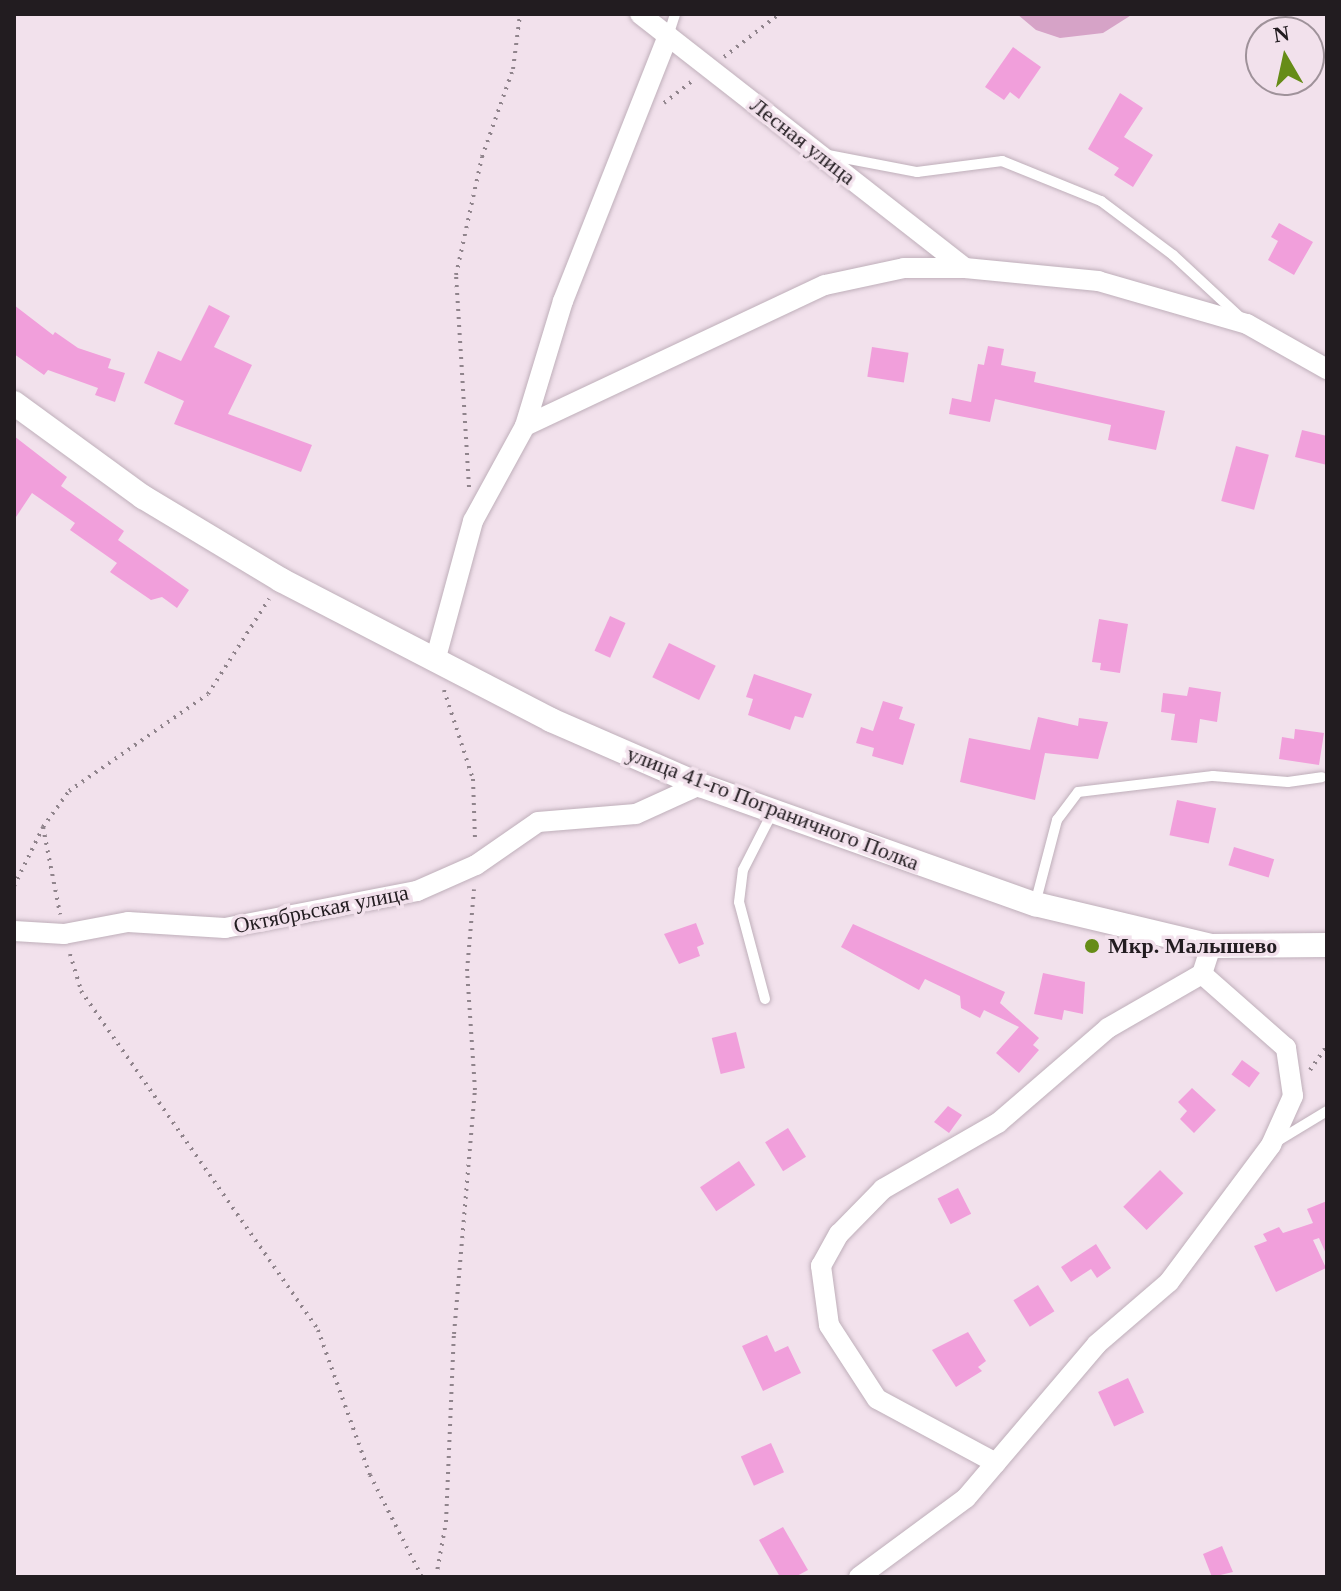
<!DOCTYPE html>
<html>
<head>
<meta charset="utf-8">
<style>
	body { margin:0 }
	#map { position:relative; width:1341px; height:1591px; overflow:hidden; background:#f2e1ec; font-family:"Times New Roman",serif }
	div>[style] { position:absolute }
	.green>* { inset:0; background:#d6a3c7 }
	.building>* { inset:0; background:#f19fdb; transform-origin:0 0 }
	.path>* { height:4px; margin-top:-2px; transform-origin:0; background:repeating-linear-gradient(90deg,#90848c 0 2px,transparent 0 8px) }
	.roads { filter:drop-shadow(0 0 2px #bfafba) drop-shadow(0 0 2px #bfafba) }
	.service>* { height:10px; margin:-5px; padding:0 5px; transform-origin:5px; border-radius:5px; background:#fff }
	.minor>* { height:20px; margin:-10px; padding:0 10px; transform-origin:10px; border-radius:10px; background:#fff }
	.tertiary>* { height:24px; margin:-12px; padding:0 12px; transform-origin:12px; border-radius:12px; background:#fff }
	.dots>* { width:22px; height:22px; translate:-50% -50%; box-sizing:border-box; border:4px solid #f2e1ec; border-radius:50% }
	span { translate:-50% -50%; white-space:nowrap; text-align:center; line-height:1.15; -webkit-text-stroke:7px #f2e1ec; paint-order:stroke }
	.street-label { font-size:22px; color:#221c20 }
	.poi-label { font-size:22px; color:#221c20; font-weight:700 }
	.left { translate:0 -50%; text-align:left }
	.frame { position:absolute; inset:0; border:16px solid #221c20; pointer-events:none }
	.north { position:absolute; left:1245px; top:16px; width:80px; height:80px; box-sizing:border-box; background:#f2e1ec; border:2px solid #9f929a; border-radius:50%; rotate:351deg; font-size:22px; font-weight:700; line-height:32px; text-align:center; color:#221c20 }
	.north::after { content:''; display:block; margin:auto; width:28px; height:36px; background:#668c17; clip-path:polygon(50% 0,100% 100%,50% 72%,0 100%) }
</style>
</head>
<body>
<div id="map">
	<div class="green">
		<div style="clip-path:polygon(1017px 14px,1133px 14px,1103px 33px,1060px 38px,1036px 30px)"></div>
	</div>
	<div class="building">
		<div style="clip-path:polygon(1013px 47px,1041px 67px,1019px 99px,1010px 92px,1004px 100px,985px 87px)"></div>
		<div style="clip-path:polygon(1120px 93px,1143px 108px,1124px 137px,1153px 155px,1133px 187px,1114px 175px,1119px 168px,1088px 149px)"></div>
		<div style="clip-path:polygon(1279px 223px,1313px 242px,1294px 275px,1268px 260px,1278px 241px,1271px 237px)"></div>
		<div style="clip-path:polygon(14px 305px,53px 335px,55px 332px,78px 348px,111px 359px,108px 368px,125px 373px,115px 402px,95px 395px,98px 388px,48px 370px,44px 375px,14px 354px)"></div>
		<div style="clip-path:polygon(209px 305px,230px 316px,214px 347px,252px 365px,228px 414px,312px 445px,301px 472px,174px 424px,184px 401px,144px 383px,158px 351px,181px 361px)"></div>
		<div style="clip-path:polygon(988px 346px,1004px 349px,1001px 365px,1036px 372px,1034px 382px,1165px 411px,1156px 450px,1108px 440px,1111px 425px,995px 399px,990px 422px,949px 414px,952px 398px,971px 402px,978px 364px,984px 365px)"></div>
		<div style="left:872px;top:347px;width:37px;height:30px;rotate:9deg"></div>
		<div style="clip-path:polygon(1302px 430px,1327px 436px,1327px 465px,1295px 457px)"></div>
		<div style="clip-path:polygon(14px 436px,67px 477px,61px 486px,124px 531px,118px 540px,189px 590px,177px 608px,162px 597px,151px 600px,110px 572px,117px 563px,70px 530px,75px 523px,32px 493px,14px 520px)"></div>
		<div style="left:1236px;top:446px;width:34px;height:57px;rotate:15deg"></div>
		<div style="left:610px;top:616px;width:17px;height:38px;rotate:24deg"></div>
		<div style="clip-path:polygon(1099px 619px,1128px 624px,1120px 673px,1100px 670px,1101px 663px,1092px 662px)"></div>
		<div style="left:669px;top:643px;width:52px;height:38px;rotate:26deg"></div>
		<div style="clip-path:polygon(754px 674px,812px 694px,803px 718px,795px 716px,790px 730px,748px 715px,753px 699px,746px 697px)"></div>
		<div style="clip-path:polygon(1189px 687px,1221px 692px,1217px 722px,1200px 719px,1197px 743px,1171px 740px,1175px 714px,1161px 712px,1163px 693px,1187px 696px)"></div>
		<div style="clip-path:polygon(883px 701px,903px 707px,899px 719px,915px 724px,903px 765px,872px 756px,874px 748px,856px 743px,861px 727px,873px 731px)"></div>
		<div style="clip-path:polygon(1038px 717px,1078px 726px,1079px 718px,1108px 722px,1098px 759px,1045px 753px,1035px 800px,960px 782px,969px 738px,1030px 750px)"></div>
		<div style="clip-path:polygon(1295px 729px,1324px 733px,1319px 765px,1279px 759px,1282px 737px,1294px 739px)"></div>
		<div style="left:1177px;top:800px;width:40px;height:36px;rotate:12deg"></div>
		<div style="left:1234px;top:847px;width:42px;height:19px;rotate:17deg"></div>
		<div style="clip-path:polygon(696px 923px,704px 944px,697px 947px,700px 956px,679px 964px,664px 934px)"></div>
		<div style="clip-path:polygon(853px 924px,1005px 992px,1000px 1003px,1039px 1038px,1033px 1045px,1039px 1050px,1019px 1073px,996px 1053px,1019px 1027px,984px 1010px,980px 1018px,961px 1008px,960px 996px,925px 979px,919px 990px,841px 947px)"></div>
		<div style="clip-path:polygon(1043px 973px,1085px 982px,1083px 1014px,1064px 1010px,1062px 1020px,1034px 1014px)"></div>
		<div style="left:736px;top:1032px;width:37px;height:25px;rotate:76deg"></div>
		<div style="left:1242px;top:1060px;width:22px;height:18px;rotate:36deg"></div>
		<div style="clip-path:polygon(1192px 1088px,1216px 1110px,1194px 1133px,1180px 1119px,1187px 1111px,1178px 1102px)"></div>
		<div style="clip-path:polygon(948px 1106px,962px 1115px,949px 1133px,934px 1122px)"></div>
		<div style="left:788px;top:1128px;width:34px;height:27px;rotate:58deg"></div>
		<div style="left:739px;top:1161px;width:29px;height:47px;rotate:56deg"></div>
		<div style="left:1160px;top:1170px;width:33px;height:52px;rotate:45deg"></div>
		<div style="left:958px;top:1188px;width:29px;height:23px;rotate:63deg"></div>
		<div style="clip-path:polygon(1327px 1201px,1327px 1256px,1319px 1238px,1313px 1240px,1326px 1268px,1276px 1292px,1254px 1246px,1267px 1241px,1263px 1234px,1279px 1227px,1283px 1233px,1313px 1223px,1307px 1209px)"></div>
		<div style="clip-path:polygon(1096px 1244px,1111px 1268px,1097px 1278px,1091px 1269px,1071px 1282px,1061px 1267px)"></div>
		<div style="left:1038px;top:1285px;width:31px;height:29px;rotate:58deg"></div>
		<div style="clip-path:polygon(968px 1332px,986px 1361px,978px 1367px,982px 1371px,956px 1387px,932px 1350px)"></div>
		<div style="clip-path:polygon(767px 1335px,775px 1352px,788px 1346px,801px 1373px,763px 1391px,742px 1346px)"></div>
		<div style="left:1128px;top:1378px;width:38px;height:33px;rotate:65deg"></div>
		<div style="left:771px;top:1443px;width:32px;height:33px;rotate:66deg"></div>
		<div style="clip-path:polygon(783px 1527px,808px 1570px,795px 1577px,780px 1577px,759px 1540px)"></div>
		<div style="clip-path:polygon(1222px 1546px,1233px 1572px,1212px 1577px,1203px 1554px)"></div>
	</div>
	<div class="path">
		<div style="left:724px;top:57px;width:70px;rotate:-38deg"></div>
		<div style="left:664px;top:103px;width:39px;rotate:-38deg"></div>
		<div style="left:469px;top:487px;width:212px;rotate:-93.5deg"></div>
		<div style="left:456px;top:275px;width:121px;rotate:-77.6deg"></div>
		<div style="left:482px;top:157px;width:93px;rotate:-70.6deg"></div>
		<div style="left:513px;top:69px;width:55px;rotate:-82.7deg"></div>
		<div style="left:444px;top:690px;width:94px;rotate:72deg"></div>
		<div style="left:473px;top:779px;width:61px;rotate:88.1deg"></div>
		<div style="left:43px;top:827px;width:89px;rotate:78.9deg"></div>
		<div style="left:14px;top:886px;width:66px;rotate:-63.8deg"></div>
		<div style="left:43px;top:827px;width:44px;rotate:-54.2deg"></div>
		<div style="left:69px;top:791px;width:169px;rotate:-34.9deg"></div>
		<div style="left:208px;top:694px;width:113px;rotate:-57.3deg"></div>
		<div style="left:70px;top:954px;width:39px;rotate:73deg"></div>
		<div style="left:81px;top:991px;width:414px;rotate:55deg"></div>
		<div style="left:318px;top:1330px;width:154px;rotate:70.3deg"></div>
		<div style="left:370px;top:1475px;width:114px;rotate:63deg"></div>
		<div style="left:1310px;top:1070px;width:29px;rotate:-55deg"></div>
		<div style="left:436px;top:1577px;width:56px;rotate:-79.7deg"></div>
		<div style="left:446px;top:1522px;width:188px;rotate:-87.6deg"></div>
		<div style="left:454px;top:1334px;width:245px;rotate:-85.1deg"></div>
		<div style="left:475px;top:1090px;width:119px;rotate:-93.8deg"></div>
		<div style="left:467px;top:971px;width:82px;rotate:-85.1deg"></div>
	</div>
	<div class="roads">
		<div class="service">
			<div style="left:668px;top:36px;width:23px;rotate:-72deg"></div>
			<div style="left:828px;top:155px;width:91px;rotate:10.8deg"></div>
			<div style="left:917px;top:172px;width:86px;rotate:-7.4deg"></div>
			<div style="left:1002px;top:161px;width:107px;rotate:22deg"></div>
			<div style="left:1101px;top:201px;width:90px;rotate:36.9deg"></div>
			<div style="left:1173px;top:255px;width:91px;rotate:42.8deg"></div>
			<div style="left:1035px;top:904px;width:87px;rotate:-75.3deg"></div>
			<div style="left:1057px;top:820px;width:35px;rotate:-53deg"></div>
			<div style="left:1078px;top:792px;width:136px;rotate:-6.8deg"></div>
			<div style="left:1213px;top:776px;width:75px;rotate:4.6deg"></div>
			<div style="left:1288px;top:782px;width:34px;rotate:-8deg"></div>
			<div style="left:765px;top:999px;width:100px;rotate:-105deg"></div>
			<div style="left:739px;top:902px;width:32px;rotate:-83deg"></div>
			<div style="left:743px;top:870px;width:66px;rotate:-63deg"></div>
			<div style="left:1276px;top:1142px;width:60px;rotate:-31.3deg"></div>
		</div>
		<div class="minor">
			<div style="left:640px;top:14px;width:412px;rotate:38deg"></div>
			<div style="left:525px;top:426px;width:331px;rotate:-25.2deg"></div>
			<div style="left:825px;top:285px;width:81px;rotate:-12.1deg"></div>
			<div style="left:904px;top:268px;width:61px"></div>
			<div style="left:965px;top:268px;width:134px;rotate:5.6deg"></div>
			<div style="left:1098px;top:281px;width:155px;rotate:16.1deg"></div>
			<div style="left:1247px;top:324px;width:92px;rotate:29.4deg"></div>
			<div style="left:435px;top:661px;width:145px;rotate:-74.8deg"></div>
			<div style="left:473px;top:521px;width:108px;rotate:-61.3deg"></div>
			<div style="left:525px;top:426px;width:131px;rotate:-73.1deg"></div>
			<div style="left:563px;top:301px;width:285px;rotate:-68.4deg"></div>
			<div style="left:14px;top:931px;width:50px;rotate:3.4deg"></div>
			<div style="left:64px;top:934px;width:65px;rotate:-10.6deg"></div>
			<div style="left:128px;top:922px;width:97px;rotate:3.5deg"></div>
			<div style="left:225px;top:928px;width:196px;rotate:-10.9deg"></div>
			<div style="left:417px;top:891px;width:64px;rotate:-23.8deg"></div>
			<div style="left:476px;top:865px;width:75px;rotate:-34.7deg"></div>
			<div style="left:538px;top:822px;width:98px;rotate:-4.7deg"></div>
			<div style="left:636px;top:814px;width:70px;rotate:-24.4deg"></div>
			<div style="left:996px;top:1463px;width:135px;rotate:-151.7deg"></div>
			<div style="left:877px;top:1399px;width:88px;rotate:-123deg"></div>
			<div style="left:829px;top:1325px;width:60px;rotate:-97.7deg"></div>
			<div style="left:821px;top:1266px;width:37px;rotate:-61deg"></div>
			<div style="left:839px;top:1234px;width:63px;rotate:-45.6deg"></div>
			<div style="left:883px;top:1189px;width:133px;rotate:-29.9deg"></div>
			<div style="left:998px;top:1123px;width:145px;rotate:-40.8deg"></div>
			<div style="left:1108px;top:1028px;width:108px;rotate:-29.9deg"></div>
			<div style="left:859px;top:1577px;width:133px;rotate:-36.4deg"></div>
			<div style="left:966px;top:1498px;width:202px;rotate:-49.6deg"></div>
			<div style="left:1097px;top:1344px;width:95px;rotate:-40.7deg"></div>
			<div style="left:1169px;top:1282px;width:171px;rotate:-53.3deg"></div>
			<div style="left:1271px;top:1145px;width:54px;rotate:-65.8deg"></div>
			<div style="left:1293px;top:1096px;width:49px;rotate:-98.3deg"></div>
			<div style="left:1286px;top:1048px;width:112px;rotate:-138.6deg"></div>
			<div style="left:1202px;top:974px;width:29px;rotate:-72deg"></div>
		</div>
		<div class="tertiary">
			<div style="left:14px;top:403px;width:160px;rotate:36.1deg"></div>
			<div style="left:143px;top:497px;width:161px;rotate:31deg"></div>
			<div style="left:281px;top:580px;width:304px;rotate:27.4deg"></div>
			<div style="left:551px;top:720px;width:163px;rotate:23.6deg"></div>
			<div style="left:700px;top:785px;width:356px;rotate:19.6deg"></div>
			<div style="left:1035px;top:904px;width:181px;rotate:13.4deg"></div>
			<div style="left:1211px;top:946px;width:116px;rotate:-0.5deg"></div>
		</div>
	</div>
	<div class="dots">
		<div style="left:1092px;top:946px;background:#668c17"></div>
	</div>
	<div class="street-label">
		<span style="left:803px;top:141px;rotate:38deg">Лесная улица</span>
		<span style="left:773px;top:808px;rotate:21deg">улица 41-го Пограничного Полка</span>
		<span style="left:321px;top:909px;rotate:-11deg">Октябрьская улица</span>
	</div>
	<div class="poi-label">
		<span class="left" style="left:1108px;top:946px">Мкр. Малышево</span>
	</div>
	<div class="frame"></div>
	<div class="north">N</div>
</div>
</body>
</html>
